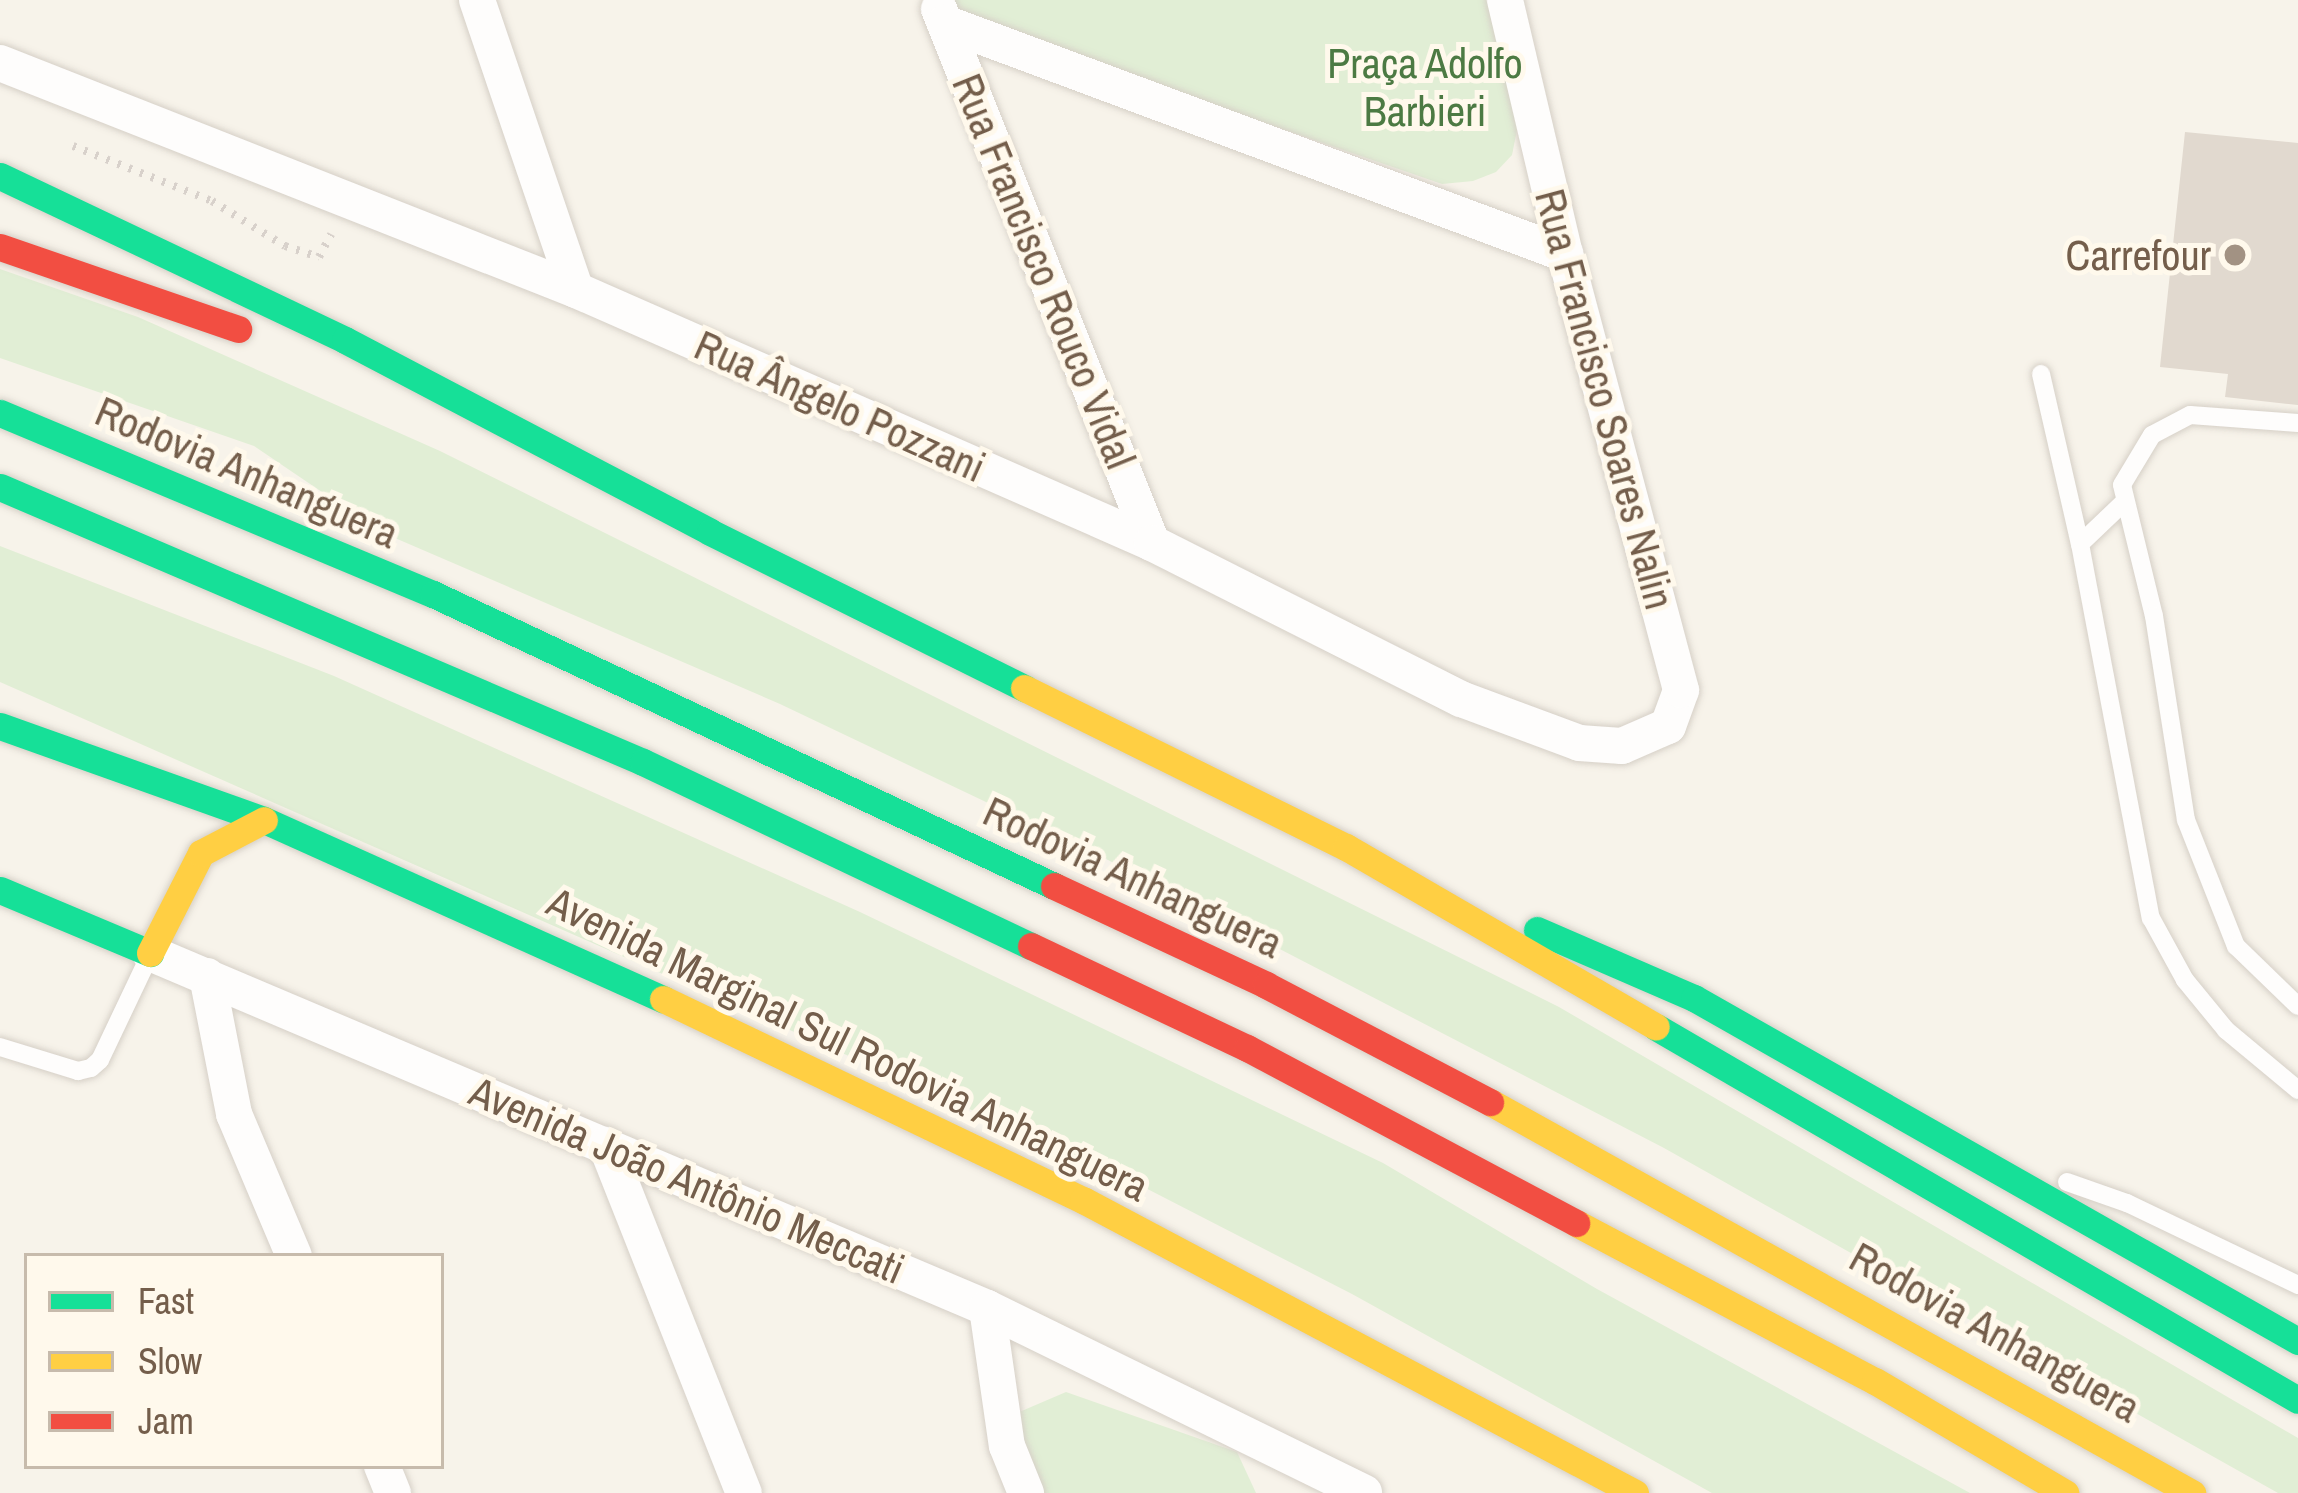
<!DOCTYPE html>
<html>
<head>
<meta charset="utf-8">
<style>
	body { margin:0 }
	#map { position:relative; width:2298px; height:1493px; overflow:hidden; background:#f7f3ea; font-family:"Archivo Narrow",sans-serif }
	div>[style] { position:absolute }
	.green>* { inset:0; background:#e1eed5 }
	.building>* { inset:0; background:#e1d9cf }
	.path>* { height:8px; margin-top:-4px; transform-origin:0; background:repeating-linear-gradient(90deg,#d8d1cb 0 3px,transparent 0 12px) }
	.roads { filter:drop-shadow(0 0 3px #d6d0c7) drop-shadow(0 0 3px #d6d0c7) }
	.lane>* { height:18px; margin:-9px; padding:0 9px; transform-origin:9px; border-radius:9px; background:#fefdfc }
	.street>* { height:36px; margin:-18px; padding:0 18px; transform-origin:18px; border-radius:18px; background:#fefdfc }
	.fast>* { height:27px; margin:-13.5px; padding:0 13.5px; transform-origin:13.5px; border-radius:13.5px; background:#16e098 }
	.slow>* { height:27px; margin:-13.5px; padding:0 13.5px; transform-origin:13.5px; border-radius:13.5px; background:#ffcf43 }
	.jam>* { height:27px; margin:-13.5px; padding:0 13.5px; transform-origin:13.5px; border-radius:13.5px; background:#f24e42 }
	.dots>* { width:33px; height:33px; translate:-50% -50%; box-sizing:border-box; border:6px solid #fff9ec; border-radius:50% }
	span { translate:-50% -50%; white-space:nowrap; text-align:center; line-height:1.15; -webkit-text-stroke:10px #fff9ec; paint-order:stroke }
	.park-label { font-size:42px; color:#4c7a43 }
	.poi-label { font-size:42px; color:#745e4b }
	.right { translate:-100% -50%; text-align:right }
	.street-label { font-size:42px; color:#745e4b }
	.legend { position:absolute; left:24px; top:1253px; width:420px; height:216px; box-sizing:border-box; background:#fff9ec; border:3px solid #c7bbac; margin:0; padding:15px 21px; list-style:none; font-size:36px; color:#745e4b }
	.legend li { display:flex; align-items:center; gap:24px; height:60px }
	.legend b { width:60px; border:3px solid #c7bbac }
</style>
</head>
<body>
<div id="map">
	<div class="green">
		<div style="clip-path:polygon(946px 0,1491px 0,1519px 120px,1512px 155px,1496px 172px,1473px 181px,1442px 184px,952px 15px)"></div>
		<div style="clip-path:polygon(0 269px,138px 317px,440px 451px,1559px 1007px,2298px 1438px,2298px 1493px,2278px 1493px,1664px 1148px,1108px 860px,780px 704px,381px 532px,254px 446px,0 358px)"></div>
		<div style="clip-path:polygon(0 546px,334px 676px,860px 912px,1383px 1163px,1597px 1289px,1970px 1493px,1712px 1493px,1352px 1294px,1128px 1179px,0 682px)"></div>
		<div style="clip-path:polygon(1066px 1392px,1237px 1452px,1256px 1493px,1041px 1493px,1017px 1438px,1017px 1413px)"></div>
	</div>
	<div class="building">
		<div style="clip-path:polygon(2185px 132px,2298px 143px,2298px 405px,2225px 397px,2228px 374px,2160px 367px)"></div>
	</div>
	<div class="path">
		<div style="left:73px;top:146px;width:149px;rotate:21.6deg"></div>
		<div style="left:212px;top:201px;width:86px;rotate:31.7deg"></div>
		<div style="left:285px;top:246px;width:36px;rotate:18deg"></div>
		<div style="left:319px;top:257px;width:26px;rotate:-62deg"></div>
	</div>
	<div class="roads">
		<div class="lane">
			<div style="left:2041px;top:374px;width:174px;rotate:77.1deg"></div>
			<div style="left:2080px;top:544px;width:381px;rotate:79.3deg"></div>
			<div style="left:2151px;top:918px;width:71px;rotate:61.3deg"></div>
			<div style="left:2185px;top:980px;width:65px;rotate:50.6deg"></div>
			<div style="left:2226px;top:1030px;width:94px;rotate:39.8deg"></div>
			<div style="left:2298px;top:423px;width:108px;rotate:-175.8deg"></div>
			<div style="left:2190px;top:415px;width:43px;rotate:152.2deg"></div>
			<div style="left:2152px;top:435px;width:58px;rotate:121deg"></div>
			<div style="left:2122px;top:485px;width:135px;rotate:76.3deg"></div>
			<div style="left:2154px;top:616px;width:206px;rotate:81.1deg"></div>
			<div style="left:2186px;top:820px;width:136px;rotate:68.4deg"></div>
			<div style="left:2236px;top:946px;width:86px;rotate:44.1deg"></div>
			<div style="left:2080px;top:544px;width:62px;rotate:-43.7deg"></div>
			<div style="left:0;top:1047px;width:82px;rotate:17.1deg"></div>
			<div style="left:78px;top:1071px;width:13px;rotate:-13deg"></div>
			<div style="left:91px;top:1068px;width:12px;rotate:-42deg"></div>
			<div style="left:100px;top:1060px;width:110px;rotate:-64.6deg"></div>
			<div style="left:2067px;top:1182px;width:64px;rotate:19.3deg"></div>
			<div style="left:2127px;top:1203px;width:190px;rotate:25.6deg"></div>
		</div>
		<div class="street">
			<div style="left:477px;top:0;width:306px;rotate:71.2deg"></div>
			<div style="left:939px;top:9px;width:575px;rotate:68.25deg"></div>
			<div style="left:945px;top:23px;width:662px;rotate:20.43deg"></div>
			<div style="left:0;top:63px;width:619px;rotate:21.51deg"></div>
			<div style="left:576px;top:290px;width:629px;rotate:23.71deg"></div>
			<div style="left:1152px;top:543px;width:346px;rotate:26.8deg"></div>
			<div style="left:1461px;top:699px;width:126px;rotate:20.4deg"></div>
			<div style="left:1579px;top:743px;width:43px;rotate:4deg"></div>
			<div style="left:1622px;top:746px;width:50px;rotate:-23.5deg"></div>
			<div style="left:1668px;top:726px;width:38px;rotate:-70deg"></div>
			<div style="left:1681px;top:690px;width:451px;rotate:-104.9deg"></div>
			<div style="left:1565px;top:254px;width:261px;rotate:-103.3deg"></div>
			<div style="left:150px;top:953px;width:909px;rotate:22.98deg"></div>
			<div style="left:987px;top:1308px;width:420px;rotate:26.1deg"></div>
			<div style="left:207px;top:976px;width:141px;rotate:78.9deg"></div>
			<div style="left:234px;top:1114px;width:154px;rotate:67.1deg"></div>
			<div style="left:606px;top:1145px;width:374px;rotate:68.4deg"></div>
			<div style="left:987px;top:1308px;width:139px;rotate:81.8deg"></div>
			<div style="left:1007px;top:1446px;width:51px;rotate:68deg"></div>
			<div style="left:382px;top:1466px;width:29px;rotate:68deg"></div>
		</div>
		<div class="fast">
			<div style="left:0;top:176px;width:382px;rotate:25.4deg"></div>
			<div style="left:345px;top:340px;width:412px;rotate:27.7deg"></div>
			<div style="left:710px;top:532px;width:351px;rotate:26.4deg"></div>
			<div style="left:0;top:413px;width:469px;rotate:22.7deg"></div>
			<div style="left:433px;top:594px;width:686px;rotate:25.18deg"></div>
			<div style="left:0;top:487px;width:699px;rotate:23.16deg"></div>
			<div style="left:643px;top:762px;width:429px;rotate:25.4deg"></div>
			<div style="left:0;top:726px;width:280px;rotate:19.6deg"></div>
			<div style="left:264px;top:820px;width:437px;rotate:24.2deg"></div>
			<div style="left:0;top:890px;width:163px;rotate:22.8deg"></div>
			<div style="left:1537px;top:930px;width:171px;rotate:23.4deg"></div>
			<div style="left:1694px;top:998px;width:695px;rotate:29.59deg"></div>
			<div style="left:1656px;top:1027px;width:742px;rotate:30.16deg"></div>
		</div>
		<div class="slow">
			<div style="left:1024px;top:688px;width:359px;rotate:26.3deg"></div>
			<div style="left:1346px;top:847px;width:358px;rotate:30.1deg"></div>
			<div style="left:150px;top:953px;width:112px;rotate:-63deg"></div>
			<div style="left:201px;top:853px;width:71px;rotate:-27.6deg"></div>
			<div style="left:663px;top:999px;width:466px;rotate:25.6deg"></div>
			<div style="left:1083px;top:1200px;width:625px;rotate:27.96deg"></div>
			<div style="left:1490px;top:1102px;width:804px;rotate:29.12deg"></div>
			<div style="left:1576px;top:1223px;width:338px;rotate:27.9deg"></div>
			<div style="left:1875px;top:1381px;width:221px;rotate:30.5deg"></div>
		</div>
		<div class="jam">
			<div style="left:0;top:247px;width:252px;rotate:19deg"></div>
			<div style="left:1054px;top:886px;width:234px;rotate:25deg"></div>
			<div style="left:1266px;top:985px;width:253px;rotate:27.6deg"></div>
			<div style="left:1031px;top:946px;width:239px;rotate:25.3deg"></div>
			<div style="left:1247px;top:1048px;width:373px;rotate:28deg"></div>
		</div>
	</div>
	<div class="dots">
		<div style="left:2235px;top:255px;background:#a29283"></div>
	</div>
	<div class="park-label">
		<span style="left:1425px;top:87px">Praça Adolfo<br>Barbieri</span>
	</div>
	<div class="poi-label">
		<span class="right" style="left:2211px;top:255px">Carrefour</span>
	</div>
	<div class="street-label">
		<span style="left:1044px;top:271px;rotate:68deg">Rua Francisco Rouco Vidal</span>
		<span style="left:1605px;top:399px;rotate:75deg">Rua Francisco Soares Nalin</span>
		<span style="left:840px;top:406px;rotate:24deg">Rua Ângelo Pozzani</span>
		<span style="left:247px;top:472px;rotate:23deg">Rodovia Anhanguera</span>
		<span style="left:1133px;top:877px;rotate:25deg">Rodovia Anhanguera</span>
		<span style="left:848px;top:1044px;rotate:26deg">Avenida Marginal Sul Rodovia Anhanguera</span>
		<span style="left:687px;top:1180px;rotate:23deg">Avenida João Antônio Meccati</span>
		<span style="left:1995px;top:1332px;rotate:29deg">Rodovia Anhanguera</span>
	</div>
	<ul class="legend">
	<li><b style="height:15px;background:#16e098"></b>Fast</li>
	<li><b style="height:15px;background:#ffcf43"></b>Slow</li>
	<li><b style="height:15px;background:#f24e42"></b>Jam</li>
	</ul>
</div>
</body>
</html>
